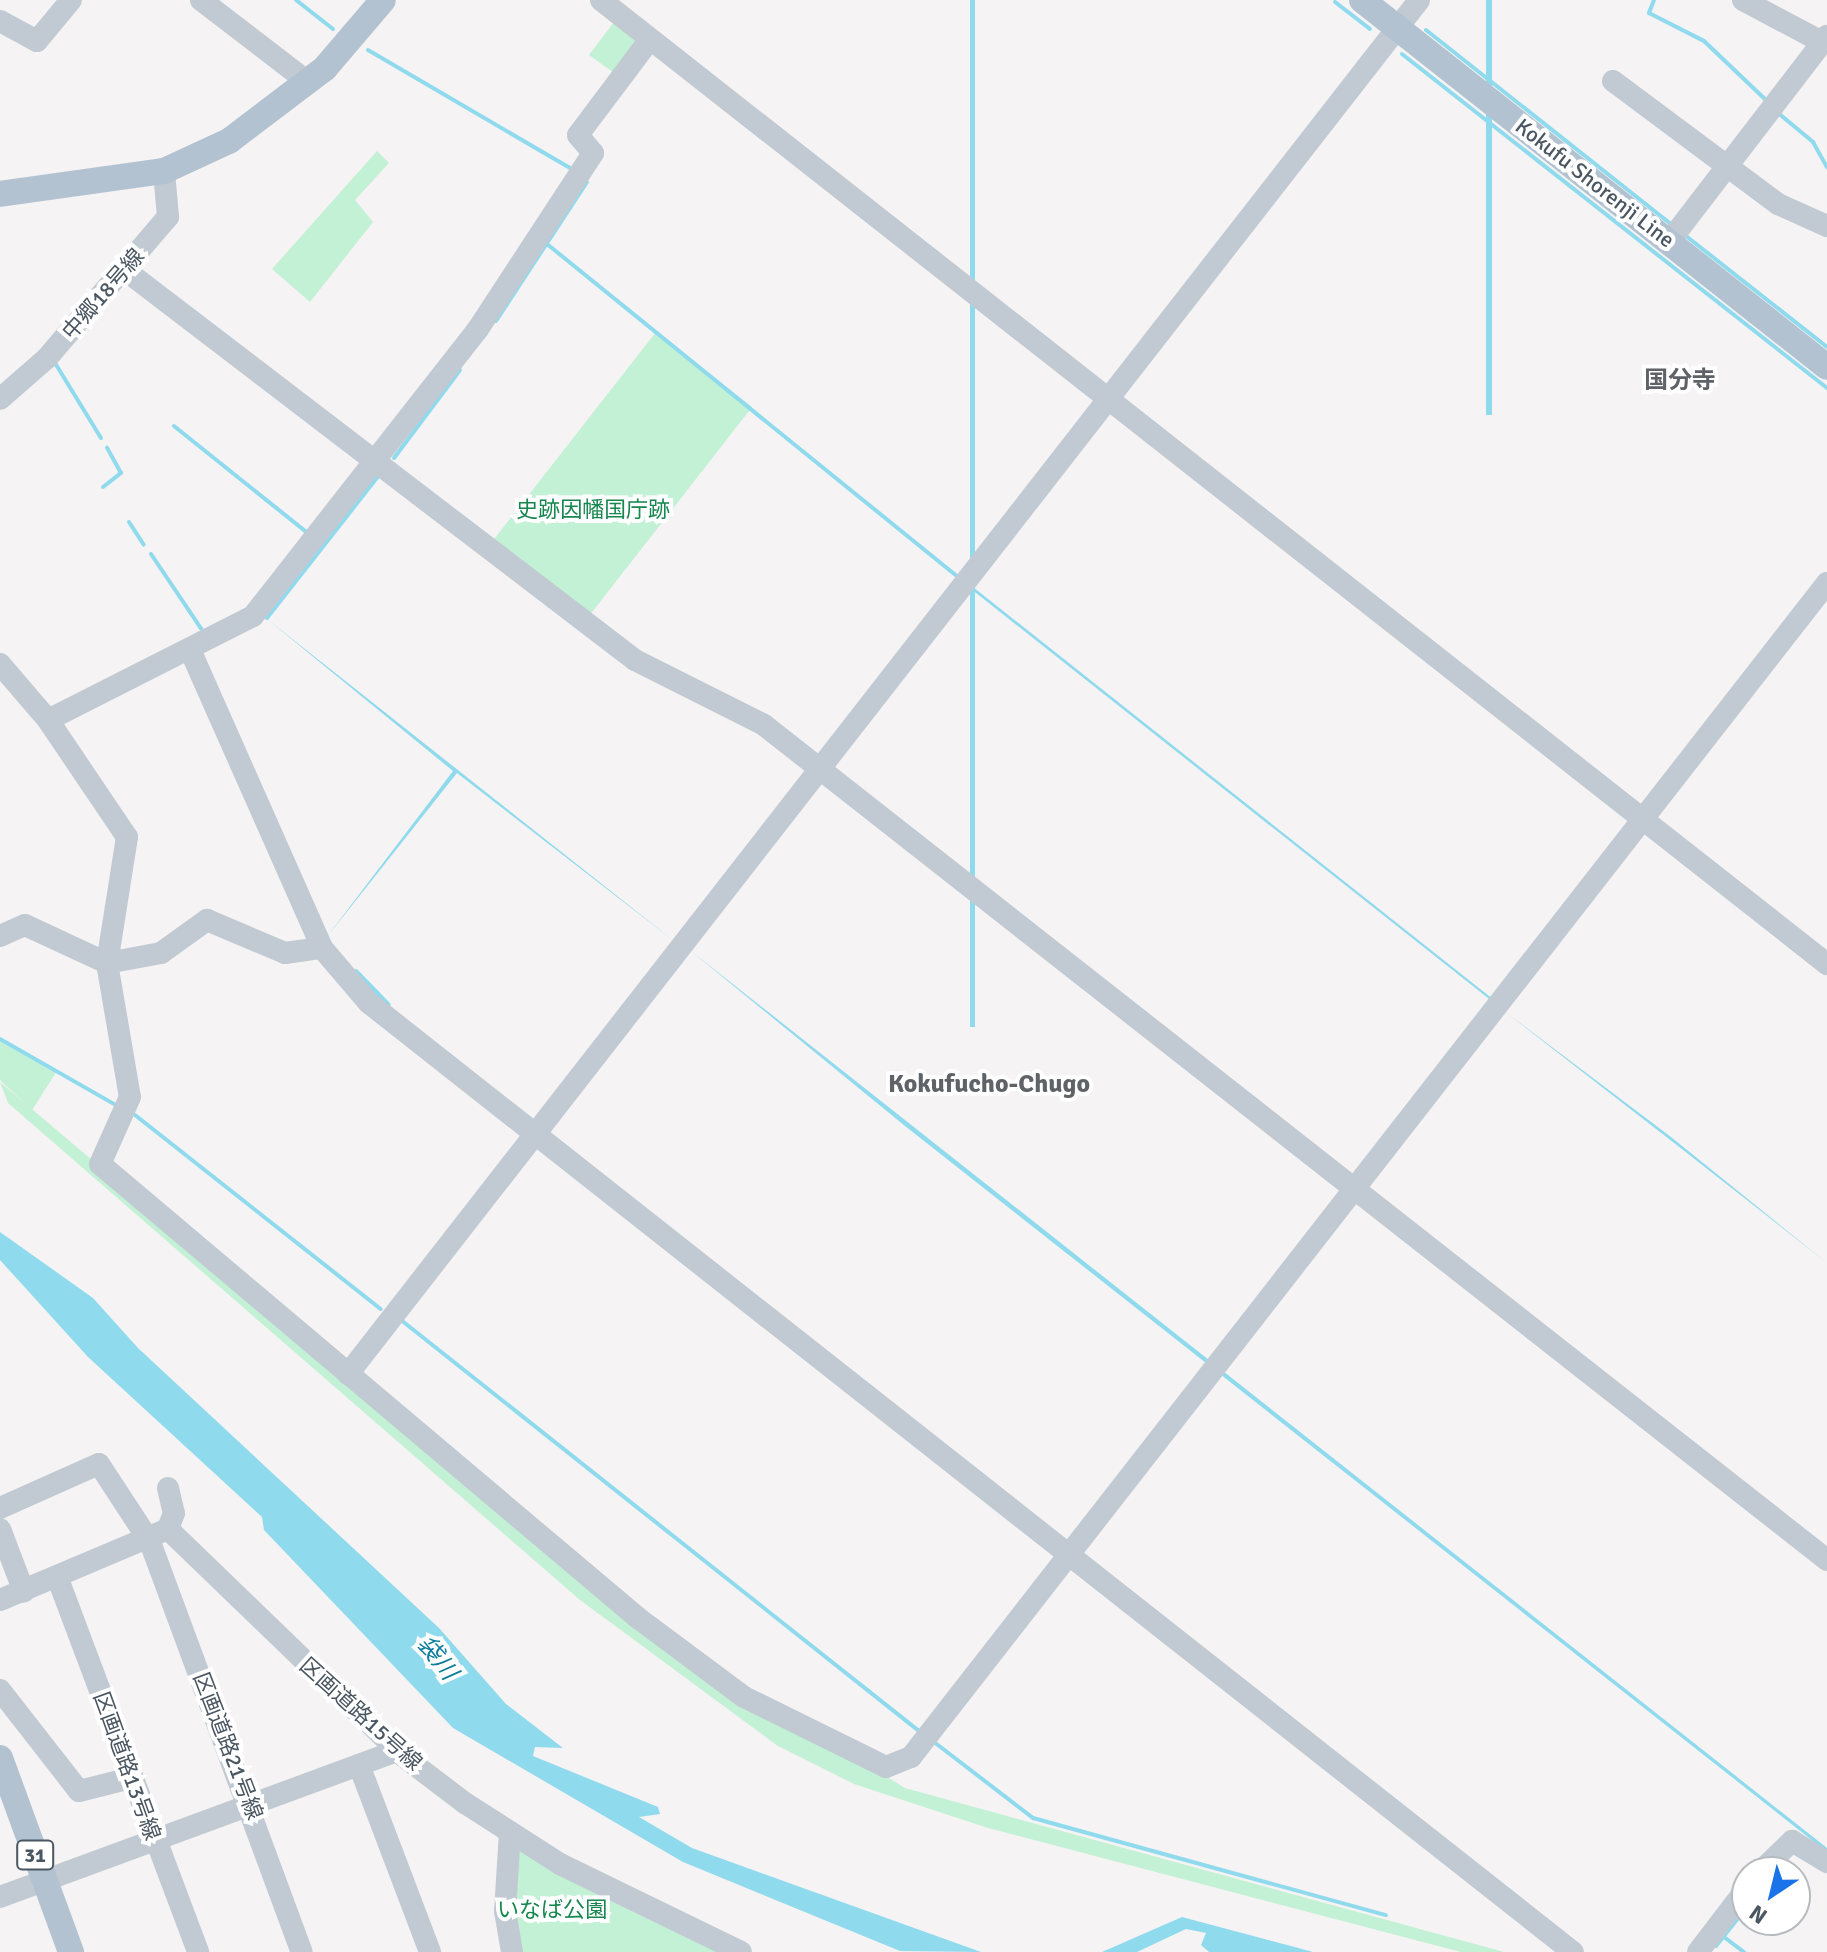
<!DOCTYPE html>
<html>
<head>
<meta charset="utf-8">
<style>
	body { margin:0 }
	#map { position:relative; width:1827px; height:1952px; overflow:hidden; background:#f5f3f3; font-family:Signika,"Noto Sans JP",sans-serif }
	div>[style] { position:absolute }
	.green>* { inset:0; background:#c3f1d5; transform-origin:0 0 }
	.water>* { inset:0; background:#90daee; transform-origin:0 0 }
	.stream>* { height:4px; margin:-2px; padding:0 2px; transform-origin:2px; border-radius:2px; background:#90daee }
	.minor>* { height:22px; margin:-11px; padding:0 11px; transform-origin:11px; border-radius:11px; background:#c1cad2 }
	.major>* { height:26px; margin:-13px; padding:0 13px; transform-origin:13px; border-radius:13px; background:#b3c2d1 }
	span { translate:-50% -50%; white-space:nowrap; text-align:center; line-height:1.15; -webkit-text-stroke:8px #fff; paint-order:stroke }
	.shield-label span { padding:2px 6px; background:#fff; border:2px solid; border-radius:6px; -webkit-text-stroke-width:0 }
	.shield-label { font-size:20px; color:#4a5661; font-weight:700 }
	.street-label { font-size:22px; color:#4a5661 }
	.park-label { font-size:22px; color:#17864f }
	.neighbourhood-label { font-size:24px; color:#5f6368; font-weight:700 }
	.water-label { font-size:24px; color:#0c7c9b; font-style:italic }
	.quarter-label { font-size:26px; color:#5f6368; font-weight:700 }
	.north { position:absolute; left:1731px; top:1856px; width:80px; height:80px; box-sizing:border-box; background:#fff; border:2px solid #b7bbc0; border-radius:50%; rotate:215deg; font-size:22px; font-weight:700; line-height:32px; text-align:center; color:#4a5661 }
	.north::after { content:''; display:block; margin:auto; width:28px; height:36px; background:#1a73e8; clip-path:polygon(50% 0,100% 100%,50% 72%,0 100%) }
</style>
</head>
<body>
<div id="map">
	<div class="green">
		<div style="clip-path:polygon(617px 18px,638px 35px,617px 75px,589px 55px)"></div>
		<div style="clip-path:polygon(377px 151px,389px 163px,355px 200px,373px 222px,310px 302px,272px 269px)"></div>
		<div style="left:656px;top:332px;width:122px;height:265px;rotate:38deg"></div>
		<div style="clip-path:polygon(0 1041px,57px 1071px,32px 1110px,0 1080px)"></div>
		<div style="clip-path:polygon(0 1082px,644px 1628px,905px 1788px,1504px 1952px,1461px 1952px,988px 1828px,854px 1784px,778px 1746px,580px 1600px,8px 1103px)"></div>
		<div style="clip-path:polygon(515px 1847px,728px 1952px,516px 1952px)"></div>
	</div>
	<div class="water">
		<div style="left:970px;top:0;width:5px;height:1027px"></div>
		<div style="left:1486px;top:0;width:6px;height:415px"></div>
		<div style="clip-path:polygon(973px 587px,1494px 1000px,1493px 1002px,971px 589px)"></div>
		<div style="clip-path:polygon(267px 619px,674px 941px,457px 773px,326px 938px,453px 771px)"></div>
		<div style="clip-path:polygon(691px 951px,1827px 1848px,1827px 1852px,905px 1126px)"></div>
		<div style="clip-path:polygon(1504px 1011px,1671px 1137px,1827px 1263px,1669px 1139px)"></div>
		<div style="clip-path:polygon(0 1232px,93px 1298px,138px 1348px,439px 1628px,506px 1704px,563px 1748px,535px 1747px,533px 1756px,658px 1807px,660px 1814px,639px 1817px,692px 1848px,981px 1952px,900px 1951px,683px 1862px,453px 1728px,264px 1530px,262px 1517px,88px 1357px,0 1260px)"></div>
		<div style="clip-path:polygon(1182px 1917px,1291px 1946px,1313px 1952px,1209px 1952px,1201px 1945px,1206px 1933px,1186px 1929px,1137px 1952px,1102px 1952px)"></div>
	</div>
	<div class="stream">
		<div style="left:296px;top:0;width:47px;rotate:38.1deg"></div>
		<div style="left:1654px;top:0;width:14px;rotate:111deg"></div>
		<div style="left:1649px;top:13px;width:62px;rotate:27deg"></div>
		<div style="left:1704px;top:41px;width:88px;rotate:43.6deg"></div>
		<div style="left:1335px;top:2px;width:44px;rotate:37.6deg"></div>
		<div style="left:1426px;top:30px;width:314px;rotate:38.4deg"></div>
		<div style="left:368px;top:50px;width:236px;rotate:30.3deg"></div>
		<div style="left:1402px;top:54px;width:541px;rotate:38.16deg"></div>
		<div style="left:1777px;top:112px;width:47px;rotate:39.8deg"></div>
		<div style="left:1813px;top:142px;width:29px;rotate:61deg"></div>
		<div style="left:1686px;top:236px;width:179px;rotate:38.2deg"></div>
		<div style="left:547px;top:244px;width:529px;rotate:39.02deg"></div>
		<div style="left:496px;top:321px;width:166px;rotate:-56.8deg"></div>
		<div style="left:55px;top:363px;width:88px;rotate:58.5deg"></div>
		<div style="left:174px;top:426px;width:173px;rotate:38.7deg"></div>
		<div style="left:394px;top:458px;width:110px;rotate:-53.1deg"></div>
		<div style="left:103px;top:487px;width:23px;rotate:-38deg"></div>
		<div style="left:121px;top:473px;width:29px;rotate:-119deg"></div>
		<div style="left:129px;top:522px;width:27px;rotate:57deg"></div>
		<div style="left:151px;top:554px;width:92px;rotate:56.1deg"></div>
		<div style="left:267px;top:618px;width:182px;rotate:-51.9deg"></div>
		<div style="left:356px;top:971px;width:47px;rotate:45.9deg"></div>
		<div style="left:0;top:1039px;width:137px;rotate:29.7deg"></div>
		<div style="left:135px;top:1115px;width:313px;rotate:38.3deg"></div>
		<div style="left:401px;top:1320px;width:661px;rotate:38.43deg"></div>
		<div style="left:934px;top:1742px;width:125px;rotate:37.5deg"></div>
		<div style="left:1033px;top:1818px;width:366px;rotate:15.4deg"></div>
		<div style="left:1724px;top:1937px;width:25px;rotate:37deg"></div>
		<div style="left:1716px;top:1946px;width:50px;rotate:-51.5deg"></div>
	</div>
	<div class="minor">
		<div style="left:201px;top:0;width:135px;rotate:37.5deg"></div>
		<div style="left:601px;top:0;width:1560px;rotate:38.18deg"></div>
		<div style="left:1743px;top:0;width:89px;rotate:28deg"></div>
		<div style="left:0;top:21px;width:42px;rotate:28.4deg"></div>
		<div style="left:37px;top:41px;width:53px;rotate:-50.3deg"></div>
		<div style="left:1613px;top:81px;width:206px;rotate:36.7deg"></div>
		<div style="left:1778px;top:204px;width:54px;rotate:24.2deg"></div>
		<div style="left:1669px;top:242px;width:260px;rotate:-52.5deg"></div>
		<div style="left:125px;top:270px;width:642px;rotate:37.41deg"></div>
		<div style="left:635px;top:660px;width:144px;rotate:26.7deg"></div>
		<div style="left:764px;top:725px;width:1352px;rotate:38.15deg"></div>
		<div style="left:0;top:399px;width:62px;rotate:-41.1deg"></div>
		<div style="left:47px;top:358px;width:186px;rotate:-49.4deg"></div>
		<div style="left:168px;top:217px;width:46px;rotate:-95deg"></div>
		<div style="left:191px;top:652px;width:324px;rotate:66.1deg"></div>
		<div style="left:322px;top:948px;width:72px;rotate:49.5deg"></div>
		<div style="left:369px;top:1003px;width:1533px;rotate:38.25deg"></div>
		<div style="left:0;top:664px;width:74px;rotate:49.4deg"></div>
		<div style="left:48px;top:720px;width:141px;rotate:56deg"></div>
		<div style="left:127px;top:837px;width:128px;rotate:99deg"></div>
		<div style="left:107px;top:963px;width:136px;rotate:80.3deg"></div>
		<div style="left:130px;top:1097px;width:73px;rotate:114.1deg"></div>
		<div style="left:100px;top:1164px;width:704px;rotate:40.16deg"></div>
		<div style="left:638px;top:1618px;width:132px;rotate:36.7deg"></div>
		<div style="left:744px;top:1697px;width:158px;rotate:26.2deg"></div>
		<div style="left:886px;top:1767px;width:27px;rotate:-22deg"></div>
		<div style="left:911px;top:1757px;width:1489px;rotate:-52.04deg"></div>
		<div style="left:48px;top:720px;width:230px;rotate:-26.9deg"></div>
		<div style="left:253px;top:616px;width:365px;rotate:-51.9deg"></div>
		<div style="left:478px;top:329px;width:210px;rotate:-56.8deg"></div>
		<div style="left:593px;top:153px;width:23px;rotate:-130deg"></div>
		<div style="left:578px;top:135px;width:120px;rotate:-53.1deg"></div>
		<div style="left:0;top:936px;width:27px;rotate:-24deg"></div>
		<div style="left:25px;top:925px;width:90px;rotate:24.9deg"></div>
		<div style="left:107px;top:963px;width:55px;rotate:-10.5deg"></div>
		<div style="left:161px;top:953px;width:57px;rotate:-35.7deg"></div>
		<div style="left:207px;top:920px;width:85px;rotate:22.9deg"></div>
		<div style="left:285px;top:953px;width:37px;rotate:-8deg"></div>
		<div style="left:348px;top:1374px;width:1742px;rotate:-52.06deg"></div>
		<div style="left:168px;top:1488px;width:26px;rotate:77deg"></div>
		<div style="left:174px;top:1513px;width:17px;rotate:111deg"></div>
		<div style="left:0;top:1508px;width:108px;rotate:-24deg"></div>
		<div style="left:99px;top:1464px;width:93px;rotate:56.8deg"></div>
		<div style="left:150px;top:1542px;width:437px;rotate:69.7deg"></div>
		<div style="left:0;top:1529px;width:67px;rotate:69.1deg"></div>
		<div style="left:58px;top:1579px;width:398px;rotate:69.4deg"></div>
		<div style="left:0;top:1600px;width:182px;rotate:-22.9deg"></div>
		<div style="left:168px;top:1529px;width:327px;rotate:44deg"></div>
		<div style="left:403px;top:1756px;width:78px;rotate:37.2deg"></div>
		<div style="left:465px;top:1803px;width:113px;rotate:32.7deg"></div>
		<div style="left:560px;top:1864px;width:201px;rotate:25.9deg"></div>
		<div style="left:0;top:1690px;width:128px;rotate:52deg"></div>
		<div style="left:79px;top:1791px;width:54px;rotate:-14deg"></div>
		<div style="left:359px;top:1765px;width:200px;rotate:69.2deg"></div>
		<div style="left:510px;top:1832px;width:79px;rotate:93.6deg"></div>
		<div style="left:505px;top:1911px;width:42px;rotate:80.3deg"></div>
		<div style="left:1760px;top:1872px;width:45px;rotate:-44.1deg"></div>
		<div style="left:1792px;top:1841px;width:41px;rotate:31deg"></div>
		<div style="left:0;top:1897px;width:423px;rotate:-20.2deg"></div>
		<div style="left:1698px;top:1952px;width:81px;rotate:-52.6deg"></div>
	</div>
	<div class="major">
		<div style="left:1362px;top:0;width:592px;rotate:38.28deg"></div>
		<div style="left:0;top:194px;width:166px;rotate:-8deg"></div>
		<div style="left:164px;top:171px;width:72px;rotate:-24.8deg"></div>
		<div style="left:229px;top:141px;width:121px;rotate:-37.2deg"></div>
		<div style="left:325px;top:68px;width:89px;rotate:-49.5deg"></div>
		<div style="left:0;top:1758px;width:207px;rotate:69.9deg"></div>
	</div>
	<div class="shield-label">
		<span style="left:35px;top:1855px">31</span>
	</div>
	<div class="street-label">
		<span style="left:1595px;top:183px;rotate:38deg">Kokufu Shorenji Line</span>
		<span style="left:103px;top:294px;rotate:-49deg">中郷18号線</span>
		<span style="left:361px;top:1714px;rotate:42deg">区画道路15号線</span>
		<span style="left:228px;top:1746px;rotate:69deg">区画道路21号線</span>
		<span style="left:127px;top:1766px;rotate:70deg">区画道路13号線</span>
	</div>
	<div class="park-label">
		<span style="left:593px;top:510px">史跡因幡国庁跡</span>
		<span style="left:552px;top:1910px">いなば公園</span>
	</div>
	<div class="neighbourhood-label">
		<span style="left:1680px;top:381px">国分寺</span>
	</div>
	<div class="water-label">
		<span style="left:437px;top:1658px;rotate:52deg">袋川</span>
	</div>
	<div class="quarter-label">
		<span style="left:989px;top:1085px">Kokufucho-Chugo</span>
	</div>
	<div class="north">N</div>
</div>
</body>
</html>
